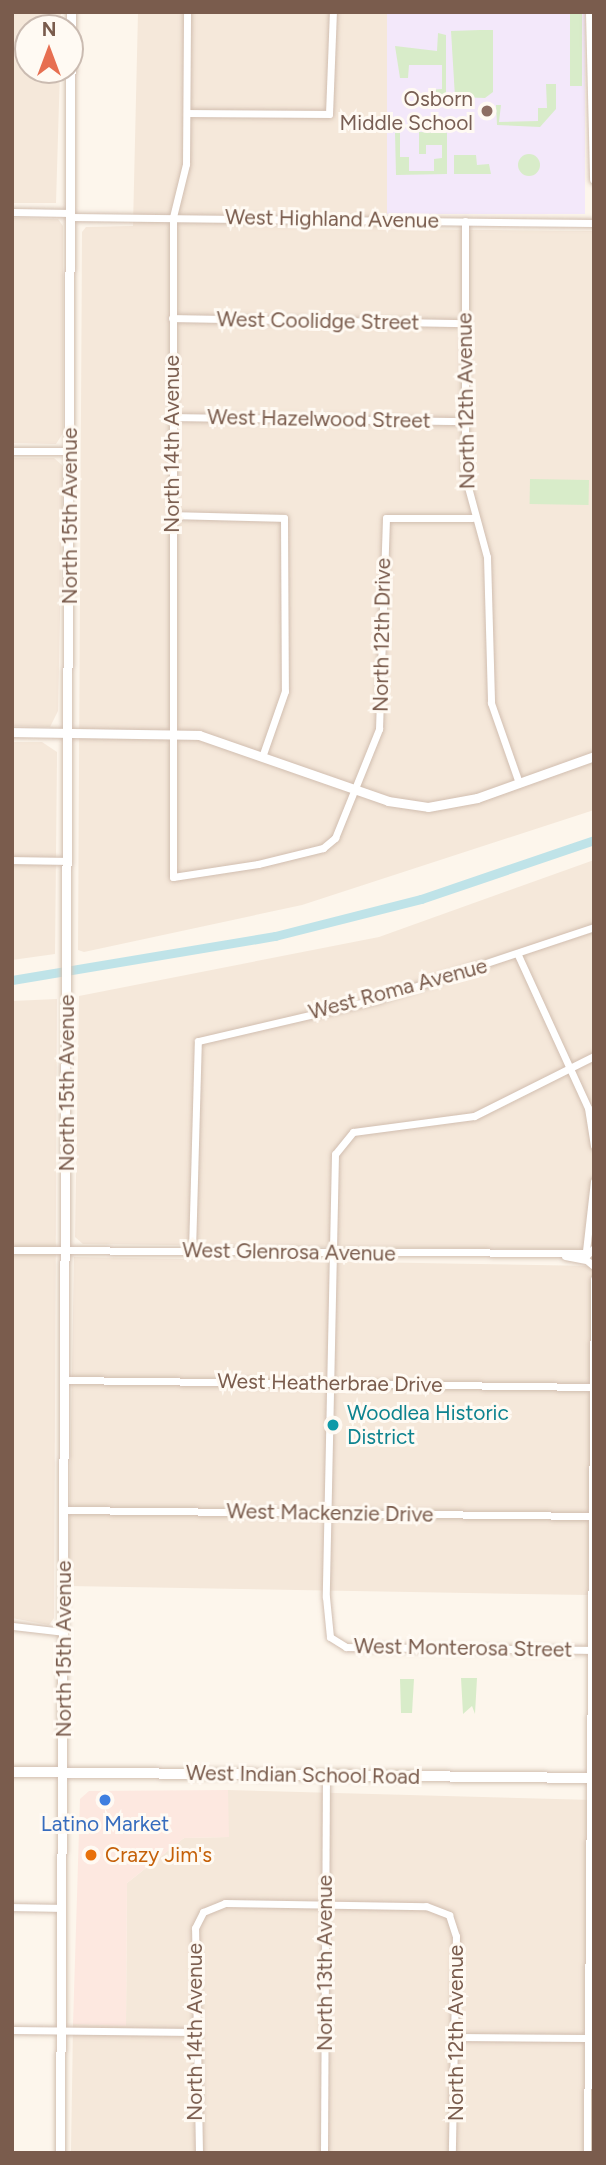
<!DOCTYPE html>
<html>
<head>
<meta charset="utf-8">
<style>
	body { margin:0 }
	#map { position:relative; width:606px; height:2165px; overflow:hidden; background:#fdf6ec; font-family:Figtree,sans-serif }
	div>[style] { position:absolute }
	.residential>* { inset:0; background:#f5e8da; transform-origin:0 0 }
	.commercial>* { inset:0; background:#fde8e0 }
	.education>* { inset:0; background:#f3e8fa; transform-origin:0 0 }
	.green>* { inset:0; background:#d8ecc9; transform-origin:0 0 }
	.round { border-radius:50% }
	.canal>* { height:9px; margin:-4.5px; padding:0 4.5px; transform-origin:4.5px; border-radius:4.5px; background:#bfe3e8 }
	.roads { filter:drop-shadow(0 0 2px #d1beb0) drop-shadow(0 0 2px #d1beb0) }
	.minor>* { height:7px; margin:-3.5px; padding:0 3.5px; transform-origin:3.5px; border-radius:3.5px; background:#fff }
	.tertiary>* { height:9px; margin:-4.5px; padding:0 4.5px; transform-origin:4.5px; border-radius:4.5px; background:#fff }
	.secondary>* { height:10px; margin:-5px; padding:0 5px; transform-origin:5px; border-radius:5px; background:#fff }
	.dots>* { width:19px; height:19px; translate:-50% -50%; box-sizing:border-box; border:4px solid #fffaf3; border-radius:50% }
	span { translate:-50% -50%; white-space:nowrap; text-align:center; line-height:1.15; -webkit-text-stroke:6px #fffaf3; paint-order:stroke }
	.education-label { font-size:21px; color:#785e54 }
	.right { translate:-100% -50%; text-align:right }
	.street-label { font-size:21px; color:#7a5c4d }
	.culture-label { font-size:21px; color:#0d838f }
	.left { translate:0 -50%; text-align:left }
	.shop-label { font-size:21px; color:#366cbe }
	.food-label { font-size:21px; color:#c56008 }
	.frame { position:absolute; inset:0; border:14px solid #7a5c4d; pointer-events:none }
	.north { position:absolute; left:14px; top:14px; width:70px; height:70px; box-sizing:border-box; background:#fffaf3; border:2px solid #cabbb1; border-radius:50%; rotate:0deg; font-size:19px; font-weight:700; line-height:28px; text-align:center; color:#7a5c4d }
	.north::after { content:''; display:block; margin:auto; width:24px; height:32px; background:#e76f51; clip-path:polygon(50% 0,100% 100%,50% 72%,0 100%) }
</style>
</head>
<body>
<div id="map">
	<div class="residential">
		<div style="clip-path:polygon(12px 12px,61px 12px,60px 28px,28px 28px,28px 70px,60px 70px,56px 203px,12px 203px)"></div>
		<div style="clip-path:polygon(138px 12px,387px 12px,387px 229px,594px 231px,594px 810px,302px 905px,84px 952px,78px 950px,82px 232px,86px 227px,133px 226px)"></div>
		<div style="clip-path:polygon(12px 218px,58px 219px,63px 226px,63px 433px,56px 444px,12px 443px)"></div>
		<div style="clip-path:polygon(12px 458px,54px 458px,63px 466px,58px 711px,50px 727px,12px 726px)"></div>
		<div style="clip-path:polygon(12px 742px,42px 742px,57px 752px,55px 954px,12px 960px)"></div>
		<div style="clip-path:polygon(594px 860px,594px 1250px,83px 1244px,75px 1237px,79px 996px,379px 937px)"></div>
		<div style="clip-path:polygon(57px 999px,54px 1618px,49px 1625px,12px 1618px,12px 1001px)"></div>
		<div style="left:74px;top:1257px;width:520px;height:329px;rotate:1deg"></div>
		<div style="clip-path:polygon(228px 1790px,594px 1800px,594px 2153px,71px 2153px,73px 2024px,126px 2025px,127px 1883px,184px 1838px,228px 1837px)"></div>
	</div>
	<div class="commercial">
		<div style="clip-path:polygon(228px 1790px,229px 1837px,184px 1838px,127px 1883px,126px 2026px,73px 2024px,80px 1799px,89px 1791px)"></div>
	</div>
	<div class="education">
		<div style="left:387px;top:12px;width:198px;height:202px"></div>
	</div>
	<div class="green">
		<div style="left:570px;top:12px;width:12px;height:74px"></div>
		<div style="clip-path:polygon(480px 30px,493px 30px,493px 92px,485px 98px,455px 97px,451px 31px)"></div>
		<div style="clip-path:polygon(438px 33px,446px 35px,446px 101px,429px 90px,442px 89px,442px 65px,409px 65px,408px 78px,400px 78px,395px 46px,437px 51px)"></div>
		<div style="clip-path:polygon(546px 84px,556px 84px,556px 109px,540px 127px,497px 125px,496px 105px,501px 105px,499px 122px,538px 121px,538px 108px,547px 108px)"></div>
		<div style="clip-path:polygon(419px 132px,447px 133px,447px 174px,396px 175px,395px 133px,400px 133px,400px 157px,409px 157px,409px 171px,434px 171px,434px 159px,442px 158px,442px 145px,426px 145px,426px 154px,419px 154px)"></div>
		<div class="round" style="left:518px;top:154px;width:22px;height:22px"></div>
		<div style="clip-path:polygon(454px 155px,476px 155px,477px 165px,489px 164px,491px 174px,454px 174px)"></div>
		<div style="left:530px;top:479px;width:59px;height:25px;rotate:1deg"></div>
		<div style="clip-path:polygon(461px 1678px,477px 1678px,475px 1714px,472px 1706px,463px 1714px)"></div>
		<div style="clip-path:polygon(400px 1679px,414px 1679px,412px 1713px,401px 1713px)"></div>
	</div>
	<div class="canal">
		<div style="left:12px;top:980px;width:267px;rotate:-9.5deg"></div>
		<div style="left:275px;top:936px;width:151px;rotate:-14.2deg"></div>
		<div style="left:421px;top:899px;width:183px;rotate:-18.8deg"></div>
	</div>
	<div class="roads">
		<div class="minor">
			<div style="left:187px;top:113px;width:142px;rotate:0.4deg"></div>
			<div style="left:329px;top:114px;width:102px;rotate:-87.8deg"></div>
			<div style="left:12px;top:212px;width:59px;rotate:1deg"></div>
			<div style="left:71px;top:217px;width:523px;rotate:0.66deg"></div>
			<div style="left:465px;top:221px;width:255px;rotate:90deg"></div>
			<div style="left:465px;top:476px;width:84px;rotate:74.8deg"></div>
			<div style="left:487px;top:557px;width:146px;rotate:88.4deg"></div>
			<div style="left:491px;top:703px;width:85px;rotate:70.7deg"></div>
			<div style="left:172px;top:318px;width:292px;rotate:1deg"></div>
			<div style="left:172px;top:417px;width:293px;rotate:0.8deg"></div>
			<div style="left:12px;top:451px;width:58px"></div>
			<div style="left:173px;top:515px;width:111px;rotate:1.5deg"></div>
			<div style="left:284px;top:518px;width:173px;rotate:89.7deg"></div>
			<div style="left:285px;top:691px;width:67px;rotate:109.2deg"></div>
			<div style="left:12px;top:860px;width:56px;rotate:1deg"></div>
			<div style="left:173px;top:877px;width:660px;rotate:-90deg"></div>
			<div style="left:173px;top:217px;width:55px;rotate:-76.2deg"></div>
			<div style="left:186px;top:164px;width:152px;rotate:-89.6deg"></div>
			<div style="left:173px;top:877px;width:86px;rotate:-8.7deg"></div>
			<div style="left:258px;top:864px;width:67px;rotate:-13.8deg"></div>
			<div style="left:323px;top:848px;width:16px;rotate:-40deg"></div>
			<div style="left:335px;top:838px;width:118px;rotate:-68deg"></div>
			<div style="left:379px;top:729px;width:211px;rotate:-88.1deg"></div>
			<div style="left:386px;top:518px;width:86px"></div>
			<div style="left:518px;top:955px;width:168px;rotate:65.4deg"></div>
			<div style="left:588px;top:1108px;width:38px;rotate:81deg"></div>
			<div style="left:594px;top:1056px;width:134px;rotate:153.4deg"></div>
			<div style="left:474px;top:1116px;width:122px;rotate:172.5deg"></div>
			<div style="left:353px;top:1132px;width:28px;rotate:129deg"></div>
			<div style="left:335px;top:1154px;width:443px;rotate:91.2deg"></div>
			<div style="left:326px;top:1597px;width:40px;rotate:84.3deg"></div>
			<div style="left:330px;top:1637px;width:19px;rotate:32deg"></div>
			<div style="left:346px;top:1647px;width:248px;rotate:0.7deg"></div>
			<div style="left:594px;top:1248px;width:14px;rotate:135deg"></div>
			<div style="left:584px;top:1258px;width:13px;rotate:39deg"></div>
			<div style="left:12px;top:1250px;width:573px;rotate:0.3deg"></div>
			<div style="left:192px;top:1251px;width:210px;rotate:-88.4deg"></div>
			<div style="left:198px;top:1041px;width:185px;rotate:-13.1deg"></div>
			<div style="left:378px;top:999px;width:228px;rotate:-18.4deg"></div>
			<div style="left:586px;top:1251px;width:70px;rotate:-83.5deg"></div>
			<div style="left:565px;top:1256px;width:20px;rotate:11deg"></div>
			<div style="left:66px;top:1380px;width:528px;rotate:0.76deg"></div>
			<div style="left:65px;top:1510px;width:528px;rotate:0.65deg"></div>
			<div style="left:12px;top:1626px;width:52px;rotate:6.6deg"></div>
			<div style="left:12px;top:1907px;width:50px;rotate:1.1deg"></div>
			<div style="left:12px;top:2030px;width:182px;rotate:0.6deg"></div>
			<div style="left:456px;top:2037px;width:131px;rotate:0.4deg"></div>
			<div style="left:199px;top:2153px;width:225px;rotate:-91deg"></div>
			<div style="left:195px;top:1928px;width:18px;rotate:-63deg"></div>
			<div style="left:203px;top:1912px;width:24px;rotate:-22deg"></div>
			<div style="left:225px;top:1903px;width:201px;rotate:0.9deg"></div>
			<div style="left:426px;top:1906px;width:25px;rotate:21deg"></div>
			<div style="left:449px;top:1915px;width:22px;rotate:72deg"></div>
			<div style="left:456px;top:1936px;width:217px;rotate:91.1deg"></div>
			<div style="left:324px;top:2153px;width:379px;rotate:-89.7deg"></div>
			<div style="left:587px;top:2153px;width:874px;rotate:-89.54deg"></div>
		</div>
		<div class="tertiary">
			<div style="left:590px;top:12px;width:167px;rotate:88.6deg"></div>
			<div style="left:12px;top:732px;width:187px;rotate:0.9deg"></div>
			<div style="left:199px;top:735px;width:200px;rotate:19.2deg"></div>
			<div style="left:388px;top:801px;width:40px;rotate:8.5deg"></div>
			<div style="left:428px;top:807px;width:50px;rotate:-10.4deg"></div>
			<div style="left:477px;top:798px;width:124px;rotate:-19.7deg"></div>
			<div style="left:60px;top:2153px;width:2141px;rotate:-89.71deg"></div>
		</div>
		<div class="secondary">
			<div style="left:12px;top:1772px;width:582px;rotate:0.59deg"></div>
		</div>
	</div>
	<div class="dots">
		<div style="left:487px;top:111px;background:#8d6e63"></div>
		<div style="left:333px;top:1425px;background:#0f9aa8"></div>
		<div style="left:105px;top:1800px;background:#3f7fe0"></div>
		<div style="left:91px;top:1855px;background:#e8710a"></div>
	</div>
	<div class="education-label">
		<span class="right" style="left:473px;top:111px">Osborn<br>Middle School</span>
	</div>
	<div class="street-label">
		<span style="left:332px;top:219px;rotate:1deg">West Highland Avenue</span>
		<span style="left:318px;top:321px;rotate:1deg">West Coolidge Street</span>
		<span style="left:466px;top:401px;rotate:-91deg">North 12th Avenue</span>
		<span style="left:319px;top:419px;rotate:1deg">West Hazelwood Street</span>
		<span style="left:172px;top:444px;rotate:-90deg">North 14th Avenue</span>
		<span style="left:70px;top:516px;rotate:-90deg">North 15th Avenue</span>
		<span style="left:382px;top:635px;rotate:-89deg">North 12th Drive</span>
		<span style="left:398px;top:989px;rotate:-15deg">West Roma Avenue</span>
		<span style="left:67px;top:1083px;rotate:-90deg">North 15th Avenue</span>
		<span style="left:289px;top:1252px;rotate:1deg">West Glenrosa Avenue</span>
		<span style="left:330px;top:1383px;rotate:1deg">West Heatherbrae Drive</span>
		<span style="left:330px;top:1513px;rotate:1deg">West Mackenzie Drive</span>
		<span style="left:463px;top:1648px;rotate:1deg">West Monterosa Street</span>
		<span style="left:64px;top:1649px;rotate:-90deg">North 15th Avenue</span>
		<span style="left:303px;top:1775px;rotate:1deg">West Indian School Road</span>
		<span style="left:325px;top:1963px;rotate:-90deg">North 13th Avenue</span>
		<span style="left:195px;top:2032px;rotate:-90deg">North 14th Avenue</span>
		<span style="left:456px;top:2033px;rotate:-90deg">North 12th Avenue</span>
	</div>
	<div class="culture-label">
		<span class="left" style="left:347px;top:1425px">Woodlea Historic<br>District</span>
	</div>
	<div class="shop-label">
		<span style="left:105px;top:1824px">Latino Market</span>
	</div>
	<div class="food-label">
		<span class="left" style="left:105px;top:1855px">Crazy Jim's</span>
	</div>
	<div class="frame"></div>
	<div class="north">N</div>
</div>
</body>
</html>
